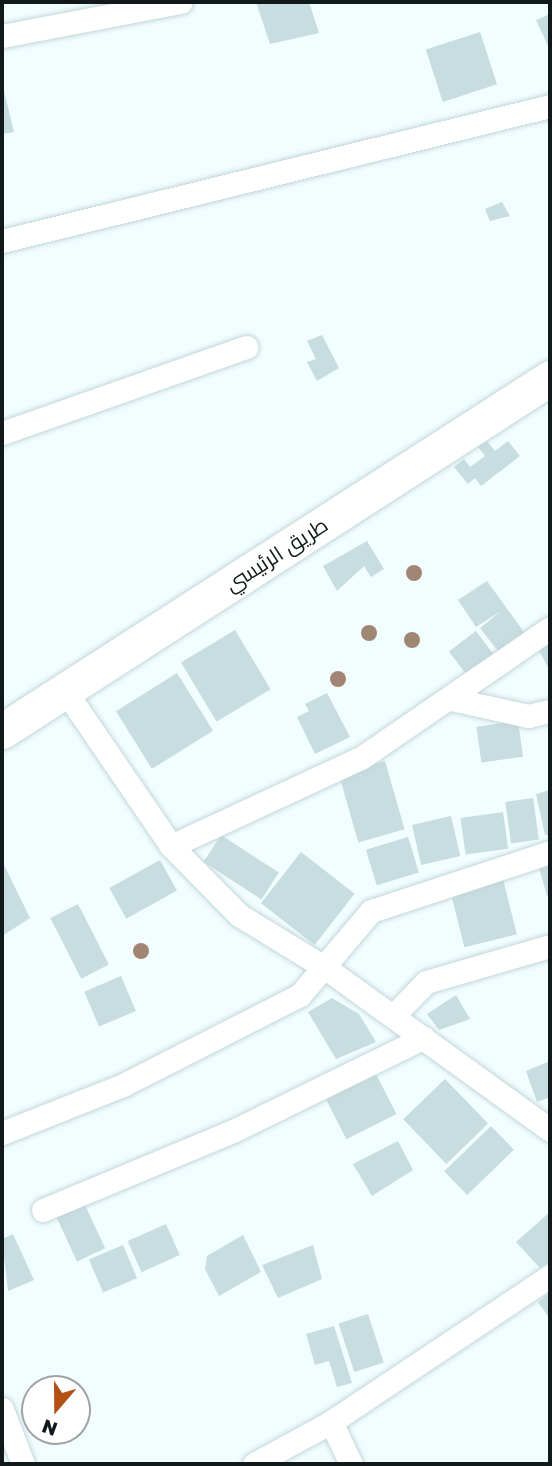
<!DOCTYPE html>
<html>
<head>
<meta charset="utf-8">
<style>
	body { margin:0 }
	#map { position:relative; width:552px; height:1466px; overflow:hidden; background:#f1fdff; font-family:"Golos Text",Cairo,sans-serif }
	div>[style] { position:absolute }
	.building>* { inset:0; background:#c8dde0; transform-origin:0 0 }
	.roads { filter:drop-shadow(0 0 2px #c2d6d9) drop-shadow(0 0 2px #c2d6d9) }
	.street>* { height:23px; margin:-11.5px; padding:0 11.5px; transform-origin:11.5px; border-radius:11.5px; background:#fff }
	.primary>* { height:35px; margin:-17.5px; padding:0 17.5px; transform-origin:17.5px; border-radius:17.5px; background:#fff }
	.trees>* { width:16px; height:16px; margin:-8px; border-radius:50%; background:#a18773 }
	span { translate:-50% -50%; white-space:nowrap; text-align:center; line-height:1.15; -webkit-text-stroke:5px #fff; paint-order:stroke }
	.street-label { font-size:21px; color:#11191a }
	.frame { position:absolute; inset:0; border:4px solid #11191a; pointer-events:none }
	.north { position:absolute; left:21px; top:1375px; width:70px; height:70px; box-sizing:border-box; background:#fff; border:2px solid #a0a3a3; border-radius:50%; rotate:200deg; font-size:19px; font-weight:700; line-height:28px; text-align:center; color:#11191a }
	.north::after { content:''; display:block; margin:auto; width:24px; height:32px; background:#b25113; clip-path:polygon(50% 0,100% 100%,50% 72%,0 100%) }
</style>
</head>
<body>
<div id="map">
	<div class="building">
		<div style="clip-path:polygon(256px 2px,309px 2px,319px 33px,270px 44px)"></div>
		<div style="clip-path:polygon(550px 14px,550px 50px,536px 20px)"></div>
		<div style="left:480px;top:32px;width:55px;height:57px;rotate:72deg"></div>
		<div style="clip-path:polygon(2px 83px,14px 132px,2px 134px)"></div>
		<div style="clip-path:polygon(502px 202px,510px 216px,490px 221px,485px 209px)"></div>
		<div style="clip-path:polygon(322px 335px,339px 368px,317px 381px,307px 362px,316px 359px,307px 341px)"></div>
		<div style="clip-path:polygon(487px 441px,495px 451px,508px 441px,520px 456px,481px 486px,475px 478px,468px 484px,454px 467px,464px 459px,470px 467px,485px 456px,478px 447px)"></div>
		<div style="clip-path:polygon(367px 541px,384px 569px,371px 577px,364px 566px,337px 591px,323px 566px)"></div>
		<div style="clip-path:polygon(487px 581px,526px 635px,501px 655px,480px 628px,501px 611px,476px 627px,458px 600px)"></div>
		<div style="left:235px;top:630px;width:69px;height:63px;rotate:59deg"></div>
		<div style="left:476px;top:631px;width:34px;height:34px;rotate:53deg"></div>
		<div style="clip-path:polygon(550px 637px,550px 671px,536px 645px)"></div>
		<div style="left:177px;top:673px;width:68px;height:72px;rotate:58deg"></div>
		<div style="clip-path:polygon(327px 693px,350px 737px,315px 754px,297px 717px,309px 711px,305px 704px)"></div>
		<div style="left:518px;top:721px;width:36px;height:42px;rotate:82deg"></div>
		<div style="left:385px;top:761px;width:71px;height:48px;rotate:74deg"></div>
		<div style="clip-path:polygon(550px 790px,550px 835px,545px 835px,536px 794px)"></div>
		<div style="left:533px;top:798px;width:42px;height:28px;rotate:82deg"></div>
		<div style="left:503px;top:812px;width:37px;height:43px;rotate:82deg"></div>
		<div style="left:451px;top:816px;width:41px;height:40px;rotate:77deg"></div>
		<div style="left:221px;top:835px;width:69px;height:32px;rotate:33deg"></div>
		<div style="left:408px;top:837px;width:37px;height:44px;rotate:73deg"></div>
		<div style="left:301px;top:852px;width:68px;height:65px;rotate:38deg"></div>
		<div style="left:160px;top:860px;width:35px;height:58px;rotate:61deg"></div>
		<div style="clip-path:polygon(550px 860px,550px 895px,547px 896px,538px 864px)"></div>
		<div style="clip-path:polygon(2px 861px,30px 918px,2px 936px)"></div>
		<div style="left:503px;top:879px;width:57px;height:54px;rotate:76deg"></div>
		<div style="left:78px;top:904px;width:68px;height:31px;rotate:63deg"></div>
		<div style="left:121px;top:976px;width:38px;height:40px;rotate:67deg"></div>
		<div style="clip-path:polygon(456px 995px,470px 1019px,439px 1030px,427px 1014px)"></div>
		<div style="clip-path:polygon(332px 998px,359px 1014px,376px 1042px,336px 1059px,308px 1012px)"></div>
		<div style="clip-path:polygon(550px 1061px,550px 1097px,537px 1102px,526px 1071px)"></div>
		<div style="left:375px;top:1072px;width:47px;height:56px;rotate:63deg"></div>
		<div style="left:445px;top:1079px;width:62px;height:58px;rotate:46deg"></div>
		<div style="left:491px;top:1126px;width:33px;height:65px;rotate:46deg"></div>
		<div style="clip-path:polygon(398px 1141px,413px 1170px,372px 1196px,353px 1164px)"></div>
		<div style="left:84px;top:1203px;width:50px;height:31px;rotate:65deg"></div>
		<div style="clip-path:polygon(550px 1212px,550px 1262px,540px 1268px,516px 1242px)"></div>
		<div style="left:166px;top:1224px;width:34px;height:42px;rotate:66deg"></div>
		<div style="clip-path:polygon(13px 1234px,34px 1280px,8px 1291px,2px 1239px)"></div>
		<div style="clip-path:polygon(243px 1235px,261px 1272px,219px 1296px,205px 1269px,207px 1256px)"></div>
		<div style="left:123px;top:1245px;width:36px;height:37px;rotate:67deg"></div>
		<div style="clip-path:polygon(313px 1245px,322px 1279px,278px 1298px,262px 1265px)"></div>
		<div style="clip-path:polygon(550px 1293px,550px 1319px,538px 1302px)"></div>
		<div style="left:368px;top:1314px;width:51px;height:31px;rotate:72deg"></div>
		<div style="clip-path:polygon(334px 1326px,352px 1383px,337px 1387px,329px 1361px,315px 1365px,306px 1334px)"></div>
	</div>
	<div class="roads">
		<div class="street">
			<div style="left:2px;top:36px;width:182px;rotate:-10.8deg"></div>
			<div style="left:2px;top:241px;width:564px;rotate:-13.84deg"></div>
			<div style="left:2px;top:433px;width:259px;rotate:-19.4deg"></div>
			<div style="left:64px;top:689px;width:190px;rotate:55.7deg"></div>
			<div style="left:171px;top:846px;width:97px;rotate:45.4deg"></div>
			<div style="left:239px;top:915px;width:103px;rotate:31.5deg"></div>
			<div style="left:327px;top:969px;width:275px;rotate:35.8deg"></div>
			<div style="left:451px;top:699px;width:79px;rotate:12.4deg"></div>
			<div style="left:528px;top:716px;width:23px;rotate:-13deg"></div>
			<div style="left:171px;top:846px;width:209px;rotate:-24.9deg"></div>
			<div style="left:361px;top:758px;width:229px;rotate:-34.5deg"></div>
			<div style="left:393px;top:1016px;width:47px;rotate:-45.9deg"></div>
			<div style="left:426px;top:982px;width:129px;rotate:-16.2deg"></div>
			<div style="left:2px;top:1133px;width:130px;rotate:-21.6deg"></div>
			<div style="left:123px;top:1085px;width:199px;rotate:-27deg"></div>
			<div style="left:300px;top:995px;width:110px;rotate:-49.8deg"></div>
			<div style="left:371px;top:911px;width:188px;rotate:-18.2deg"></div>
			<div style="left:43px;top:1210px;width:206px;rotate:-22.6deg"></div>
			<div style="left:233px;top:1131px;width:212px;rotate:-26.1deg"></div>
			<div style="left:2px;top:1409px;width:59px;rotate:69.1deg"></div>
			<div style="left:331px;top:1422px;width:47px;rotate:64.5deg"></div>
			<div style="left:254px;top:1464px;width:88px;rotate:-28.6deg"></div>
			<div style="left:331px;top:1422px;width:263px;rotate:-33.7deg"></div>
		</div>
		<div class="primary">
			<div style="left:2px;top:731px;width:652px;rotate:-32.79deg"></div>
		</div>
	</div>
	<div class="trees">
		<div style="left:414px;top:573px"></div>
		<div style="left:369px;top:633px"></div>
		<div style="left:412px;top:640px"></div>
		<div style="left:338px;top:679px"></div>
		<div style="left:141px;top:951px"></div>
	</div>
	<div class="street-label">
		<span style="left:276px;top:554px;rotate:-33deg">طريق الرئيسي</span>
	</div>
	<div class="frame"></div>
	<div class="north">N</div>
</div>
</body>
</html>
